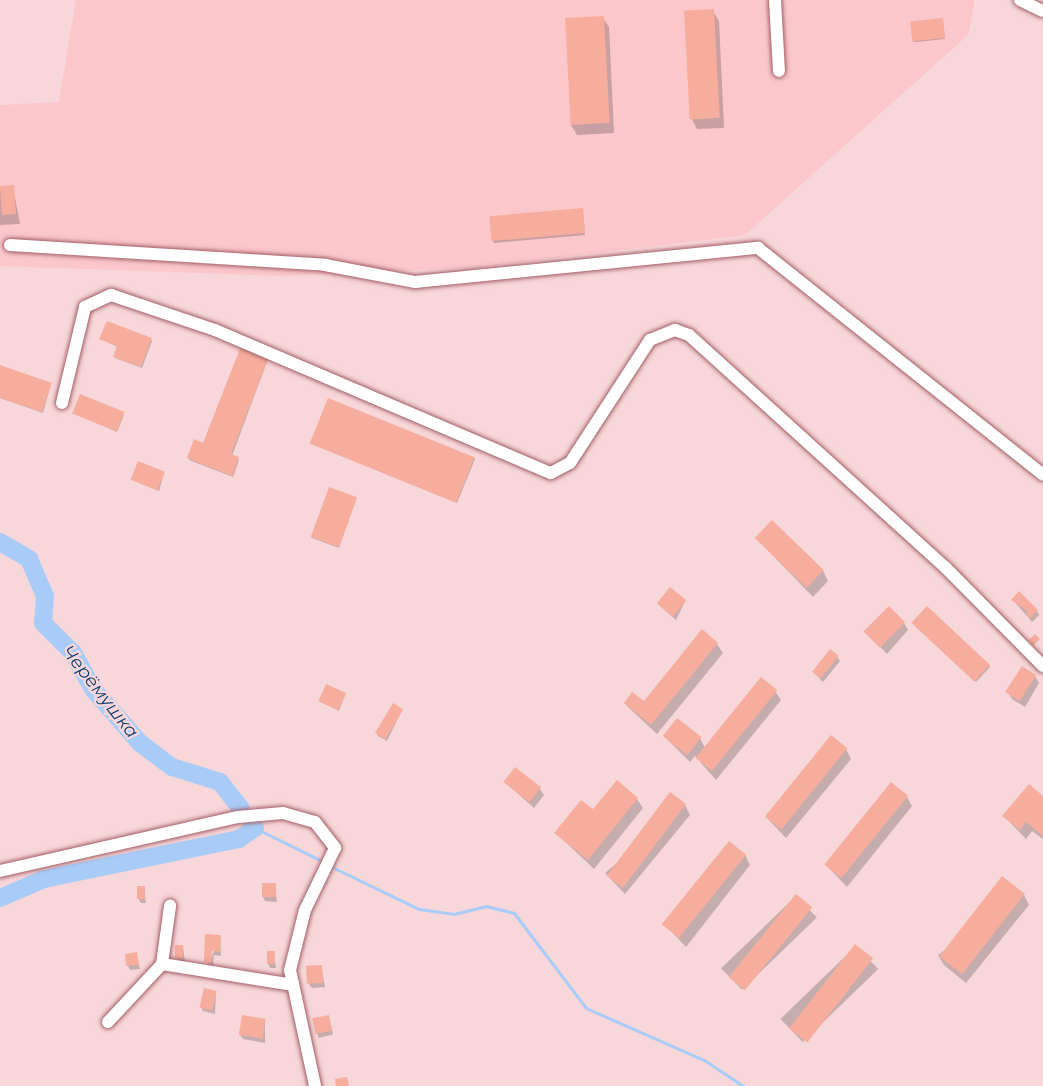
<!DOCTYPE html>
<html>
<head>
<meta charset="utf-8">
<style>
	body { margin:0 }
	#map { position:relative; width:1043px; height:1086px; overflow:hidden; background:#f7d7d9; font-family:Montserrat,sans-serif }
	div>[style] { position:absolute }
	.built>* { inset:0; background:#fbc7cb }
	.shadow>* { inset:0; background:#0003; transform-origin:0 0 }
	.stream>* { height:3px; margin:-1.5px; padding:0 1.5px; transform-origin:1.5px; border-radius:1.5px; background:#a8ccf7 }
	.river>* { height:18px; margin:-9px; padding:0 9px; transform-origin:9px; border-radius:9px; background:#a8ccf7 }
	.building>* { inset:0; background:#f6ad9d; transform-origin:0 0 }
	.roads { filter:drop-shadow(0 0 2px #a25e66) drop-shadow(0 0 2px #a25e66) }
	.minor>* { height:12px; margin:-6px; padding:0 6px; transform-origin:6px; border-radius:6px; background:#fff }
	span { translate:-50% -50%; white-space:nowrap; text-align:center; line-height:1.15; -webkit-text-stroke:4.5px #f7d7d9; paint-order:stroke }
	.water-label { font-size:18px; color:#134171; font-style:italic }
</style>
</head>
<body>
<div id="map">
	<div class="built">
		<div style="clip-path:polygon(76px 0,975px 0,968px 35px,745px 235px,482px 267px,281px 276px,0 266px,0 105px,59px 102px)"></div>
	</div>
	<div class="shadow">
		<div style="clip-path:polygon(713px 11px,719px 21px,724px 128px,697px 129px,692px 119px)"></div>
		<div style="clip-path:polygon(603px 18px,609px 27px,614px 133px,577px 135px,571px 125px)"></div>
		<div style="left:943px;top:21px;width:18px;height:31px;rotate:84deg"></div>
		<div style="clip-path:polygon(13px 187px,20px 224px,0 225px,0 188px)"></div>
		<div style="left:583px;top:212px;width:23px;height:92px;rotate:85deg"></div>
		<div style="clip-path:polygon(101px 339px,151px 339px,152px 341px,142px 368px,115px 358px,118px 347px)"></div>
		<div style="clip-path:polygon(268px 359px,232px 456px,239px 460px,233px 477px,189px 460px)"></div>
		<div style="clip-path:polygon(0 367px,51px 384px,43px 413px,0 398px)"></div>
		<div style="clip-path:polygon(74px 413px,123px 413px,124px 415px,117px 432px)"></div>
		<div style="clip-path:polygon(312px 444px,474px 457px,475px 459px,457px 503px)"></div>
		<div style="clip-path:polygon(164px 473px,159px 491px,133px 480px)"></div>
		<div style="clip-path:polygon(356px 499px,339px 548px,312px 538px,311px 536px)"></div>
		<div style="clip-path:polygon(756px 538px,823px 571px,828px 581px,813px 597px)"></div>
		<div style="clip-path:polygon(1013px 600px,1037px 611px,1039px 615px,1032px 622px)"></div>
		<div style="clip-path:polygon(685px 601px,676px 620px,658px 604px)"></div>
		<div style="clip-path:polygon(904px 623px,908px 630px,887px 654px,867px 633px)"></div>
		<div style="clip-path:polygon(914px 625px,989px 665px,990px 667px,976px 682px)"></div>
		<div style="clip-path:polygon(717px 644px,723px 653px,657px 734px,628px 707px,625px 703px,644px 703px)"></div>
		<div style="clip-path:polygon(837px 657px,840px 661px,823px 682px,816px 675px,813px 671px)"></div>
		<div style="clip-path:polygon(1035px 676px,1039px 683px,1025px 707px,1012px 699px,1008px 692px)"></div>
		<div style="clip-path:polygon(775px 691px,781px 700px,716px 780px,695px 756px,690px 762px,664px 736px,700px 738px,705px 748px)"></div>
		<div style="clip-path:polygon(345px 695px,339px 711px,320px 701px)"></div>
		<div style="clip-path:polygon(402px 710px,387px 741px,378px 736px,377px 734px)"></div>
		<div style="clip-path:polygon(846px 749px,851px 759px,786px 838px,766px 817px)"></div>
		<div style="clip-path:polygon(505px 782px,539px 788px,544px 795px,534px 808px)"></div>
		<div style="clip-path:polygon(907px 797px,912px 806px,847px 887px,826px 865px)"></div>
		<div style="clip-path:polygon(1043px 798px,1043px 839px,1032px 831px,1026px 839px,1004px 816px)"></div>
		<div style="clip-path:polygon(637px 799px,643px 808px,594px 869px,556px 833px)"></div>
		<div style="clip-path:polygon(685px 805px,690px 815px,625px 894px,605px 873px)"></div>
		<div style="clip-path:polygon(745px 855px,750px 865px,686px 947px,665px 925px)"></div>
		<div style="clip-path:polygon(275px 885px,277px 902px,265px 901px,263px 897px)"></div>
		<div style="clip-path:polygon(144px 888px,146px 903px,141px 903px,138px 898px)"></div>
		<div style="clip-path:polygon(1024px 895px,1029px 905px,966px 983px,944px 965px,938px 955px)"></div>
		<div style="left:796px;top:896px;width:30px;height:104px;rotate:46deg"></div>
		<div style="clip-path:polygon(220px 936px,221px 956px,214px 955px,213px 967px,208px 966px)"></div>
		<div style="left:856px;top:946px;width:32px;height:105px;rotate:46deg"></div>
		<div style="clip-path:polygon(183px 947px,185px 962px,179px 962px,176px 957px)"></div>
		<div style="clip-path:polygon(274px 953px,276px 968px,270px 968px,268px 963px)"></div>
		<div style="clip-path:polygon(136px 954px,140px 969px,130px 970px,128px 966px)"></div>
		<div style="clip-path:polygon(321px 966px,325px 987px,312px 988px,309px 984px)"></div>
		<div style="clip-path:polygon(216px 993px,215px 1014px,203px 1011px,201px 1007px)"></div>
		<div style="left:329px;top:1017px;width:18px;height:15px;rotate:77deg"></div>
		<div style="clip-path:polygon(265px 1020px,265px 1043px,243px 1039px,240px 1035px)"></div>
	</div>
	<div class="stream">
		<div style="left:255px;top:828px;width:72px;rotate:26.2deg"></div>
		<div style="left:334px;top:868px;width:94px;rotate:25.8deg"></div>
		<div style="left:419px;top:909px;width:35px;rotate:8deg"></div>
		<div style="left:454px;top:914px;width:33px;rotate:-14deg"></div>
		<div style="left:486px;top:906px;width:29px;rotate:14deg"></div>
		<div style="left:514px;top:913px;width:119px;rotate:52.8deg"></div>
		<div style="left:586px;top:1008px;width:129px;rotate:23.8deg"></div>
		<div style="left:704px;top:1060px;width:47px;rotate:33.7deg"></div>
	</div>
	<div class="river">
		<div style="left:0;top:542px;width:34px;rotate:30deg"></div>
		<div style="left:29px;top:559px;width:40px;rotate:66.6deg"></div>
		<div style="left:45px;top:596px;width:27px;rotate:94deg"></div>
		<div style="left:43px;top:623px;width:42px;rotate:45deg"></div>
		<div style="left:73px;top:653px;width:41px;rotate:60.9deg"></div>
		<div style="left:93px;top:689px;width:72px;rotate:49deg"></div>
		<div style="left:140px;top:743px;width:40px;rotate:37deg"></div>
		<div style="left:172px;top:767px;width:50px;rotate:17.4deg"></div>
		<div style="left:220px;top:782px;width:34px;rotate:52deg"></div>
		<div style="left:0;top:898px;width:48px;rotate:-23.4deg"></div>
		<div style="left:44px;top:879px;width:199px;rotate:-11.6deg"></div>
		<div style="left:239px;top:839px;width:19px;rotate:-35deg"></div>
		<div style="left:255px;top:828px;width:5px;rotate:-127deg"></div>
	</div>
	<div class="building">
		<div style="left:714px;top:9px;width:109px;height:30px;rotate:87deg"></div>
		<div style="left:604px;top:16px;width:107px;height:39px;rotate:87deg"></div>
		<div style="left:943px;top:18px;width:20px;height:33px;rotate:84deg"></div>
		<div style="left:14px;top:185px;width:29px;height:14px;rotate:86deg"></div>
		<div style="left:583px;top:208px;width:25px;height:94px;rotate:85deg"></div>
		<div style="clip-path:polygon(107px 321px,152px 338px,141px 367px,113px 357px,117px 346px,99px 339px)"></div>
		<div style="clip-path:polygon(241px 346px,269px 357px,231px 454px,239px 457px,232px 476px,187px 458px,194px 439px,203px 443px)"></div>
		<div style="clip-path:polygon(0 365px,52px 383px,42px 412px,0 398px)"></div>
		<div style="left:80px;top:394px;width:48px;height:21px;rotate:22deg"></div>
		<div style="left:328px;top:398px;width:158px;height:49px;rotate:22deg"></div>
		<div style="left:138px;top:461px;width:29px;height:20px;rotate:22deg"></div>
		<div style="left:329px;top:487px;width:30px;height:53px;rotate:20deg"></div>
		<div style="left:772px;top:520px;width:72px;height:25px;rotate:44deg"></div>
		<div style="left:670px;top:587px;width:21px;height:21px;rotate:39deg"></div>
		<div style="clip-path:polygon(1019px 591px,1038px 610px,1029px 619px,1026px 610px,1011px 600px)"></div>
		<div style="left:889px;top:606px;width:23px;height:36px;rotate:45deg"></div>
		<div style="left:927px;top:606px;width:86px;height:23px;rotate:43deg"></div>
		<div style="clip-path:polygon(702px 629px,718px 643px,651px 725px,624px 703px,632px 692px,644px 701px)"></div>
		<div style="left:1035px;top:634px;width:7px;height:9px;rotate:45deg"></div>
		<div style="left:830px;top:649px;width:11px;height:29px;rotate:38deg"></div>
		<div style="left:1022px;top:666px;width:17px;height:31px;rotate:33deg"></div>
		<div style="left:761px;top:677px;width:21px;height:104px;rotate:39deg"></div>
		<div style="left:326px;top:684px;width:22px;height:19px;rotate:24deg"></div>
		<div style="left:393px;top:703px;width:12px;height:35px;rotate:31deg"></div>
		<div style="left:677px;top:718px;width:31px;height:23px;rotate:38deg"></div>
		<div style="left:831px;top:735px;width:21px;height:105px;rotate:39deg"></div>
		<div style="left:515px;top:767px;width:33px;height:19px;rotate:38deg"></div>
		<div style="clip-path:polygon(617px 780px,638px 798px,588px 860px,554px 833px,581px 800px,593px 809px)"></div>
		<div style="left:891px;top:782px;width:22px;height:106px;rotate:39deg"></div>
		<div style="clip-path:polygon(1029px 784px,1043px 796px,1043px 836px,1026px 822px,1020px 830px,1002px 816px)"></div>
		<div style="left:670px;top:792px;width:20px;height:105px;rotate:37deg"></div>
		<div style="left:729px;top:841px;width:22px;height:107px;rotate:39deg"></div>
		<div style="left:1002px;top:876px;width:29px;height:102px;rotate:38deg"></div>
		<div style="left:262px;top:883px;width:14px;height:14px"></div>
		<div style="left:137px;top:886px;width:8px;height:13px"></div>
		<div style="left:796px;top:894px;width:21px;height:107px;rotate:39deg"></div>
		<div style="clip-path:polygon(205px 934px,221px 935px,220px 952px,212px 951px,211px 963px,204px 962px)"></div>
		<div style="left:855px;top:944px;width:23px;height:107px;rotate:38deg"></div>
		<div style="left:175px;top:945px;width:8px;height:13px"></div>
		<div style="left:267px;top:951px;width:8px;height:13px"></div>
		<div style="clip-path:polygon(137px 952px,139px 965px,126px 966px,125px 954px)"></div>
		<div style="left:322px;top:965px;width:18px;height:16px;rotate:87deg"></div>
		<div style="left:204px;top:988px;width:13px;height:20px;rotate:13deg"></div>
		<div style="left:242px;top:1015px;width:24px;height:20px;rotate:9deg"></div>
		<div style="left:329px;top:1015px;width:16px;height:17px;rotate:79deg"></div>
		<div style="clip-path:polygon(347px 1077px,349px 1086px,336px 1086px,335px 1079px)"></div>
	</div>
	<div class="roads">
		<div class="minor">
			<div style="left:775px;top:0;width:71px;rotate:86.8deg"></div>
			<div style="left:1020px;top:0;width:25px;rotate:26deg"></div>
			<div style="left:10px;top:245px;width:316px;rotate:3.6deg"></div>
			<div style="left:325px;top:265px;width:92px;rotate:10.7deg"></div>
			<div style="left:415px;top:282px;width:345px;rotate:-5.7deg"></div>
			<div style="left:758px;top:248px;width:364px;rotate:38.5deg"></div>
			<div style="left:62px;top:403px;width:99px;rotate:-76.5deg"></div>
			<div style="left:85px;top:307px;width:29px;rotate:-25deg"></div>
			<div style="left:111px;top:295px;width:110px;rotate:18.6deg"></div>
			<div style="left:215px;top:330px;width:365px;rotate:23.1deg"></div>
			<div style="left:551px;top:473px;width:21px;rotate:-28deg"></div>
			<div style="left:570px;top:463px;width:147px;rotate:-57deg"></div>
			<div style="left:650px;top:340px;width:27px;rotate:-22deg"></div>
			<div style="left:675px;top:330px;width:15px;rotate:20deg"></div>
			<div style="left:689px;top:335px;width:347px;rotate:42.2deg"></div>
			<div style="left:946px;top:568px;width:138px;rotate:45.3deg"></div>
			<div style="left:0;top:871px;width:244px;rotate:-12.8deg"></div>
			<div style="left:238px;top:817px;width:45px;rotate:-5.1deg"></div>
			<div style="left:283px;top:813px;width:33px;rotate:16deg"></div>
			<div style="left:315px;top:822px;width:33px;rotate:52deg"></div>
			<div style="left:335px;top:848px;width:69px;rotate:115.8deg"></div>
			<div style="left:305px;top:910px;width:62px;rotate:104deg"></div>
			<div style="left:290px;top:970px;width:119px;rotate:77.8deg"></div>
			<div style="left:162px;top:964px;width:133px;rotate:9.1deg"></div>
			<div style="left:108px;top:1022px;width:79px;rotate:-47deg"></div>
			<div style="left:162px;top:964px;width:59px;rotate:-82.1deg"></div>
		</div>
	</div>
	<div class="water-label">
		<span style="left:100px;top:692px;rotate:52deg">Черёмушка</span>
	</div>
</div>
</body>
</html>
